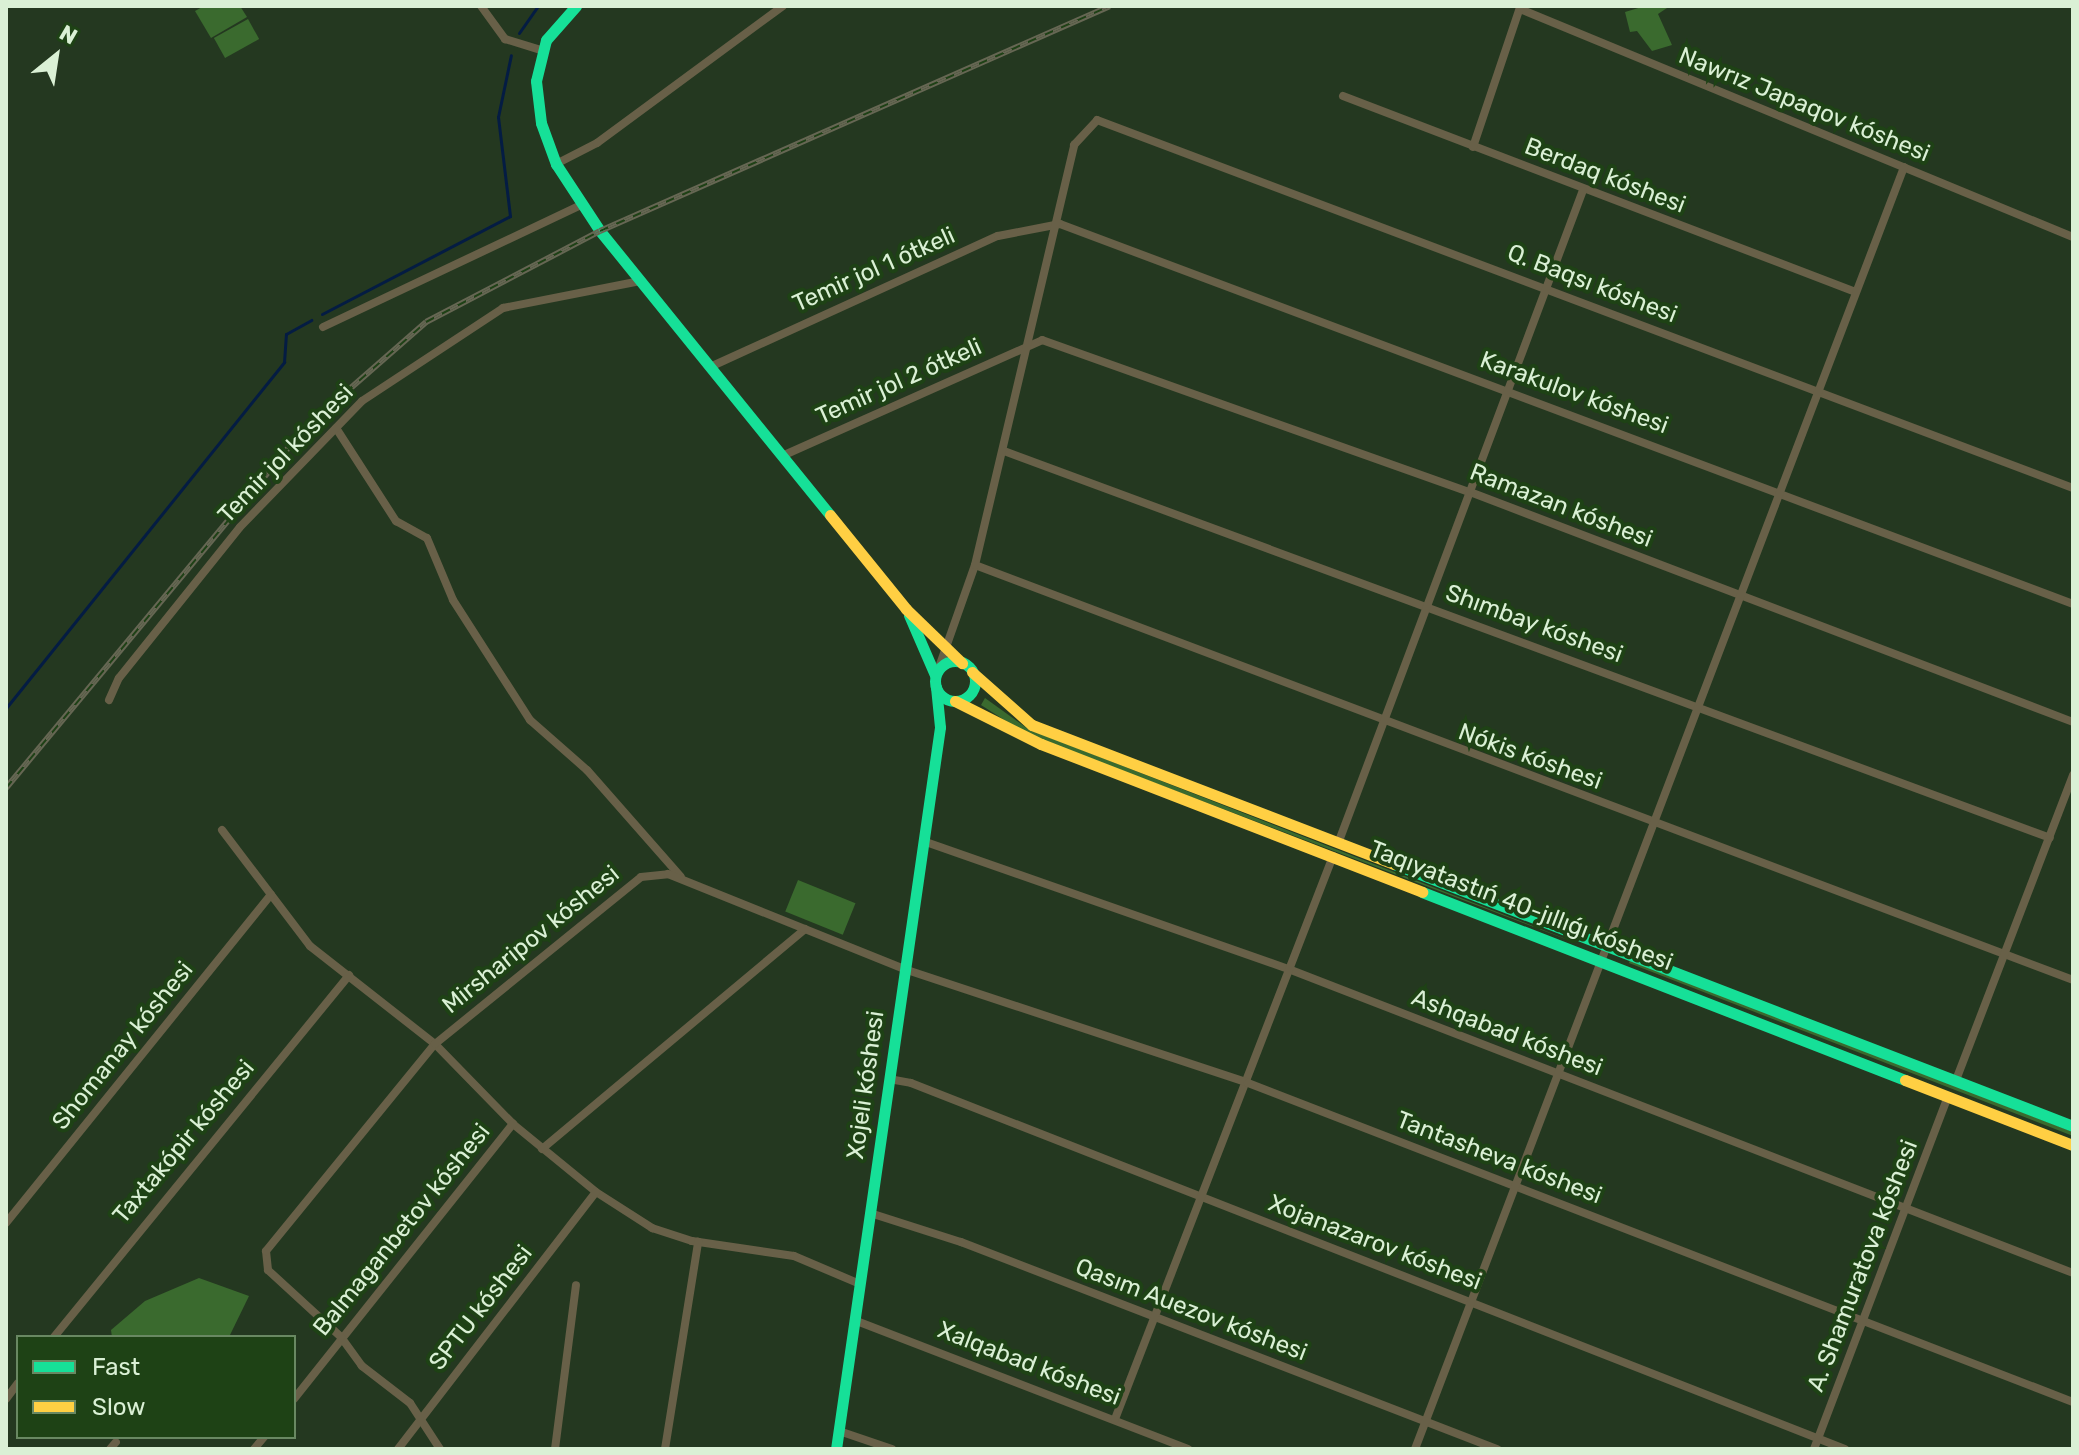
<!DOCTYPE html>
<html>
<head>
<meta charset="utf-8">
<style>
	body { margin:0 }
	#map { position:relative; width:2079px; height:1455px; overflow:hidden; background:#243820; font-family:Rubik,sans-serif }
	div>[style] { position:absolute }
	.green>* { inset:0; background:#3a6a2e; transform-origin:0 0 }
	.stream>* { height:3px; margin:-1.5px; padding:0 1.5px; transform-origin:1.5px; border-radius:1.5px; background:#041c43 }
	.street>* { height:8px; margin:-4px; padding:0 4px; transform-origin:4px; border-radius:4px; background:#686048 }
	.fast>* { height:11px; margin:-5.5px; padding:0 5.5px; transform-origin:5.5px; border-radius:5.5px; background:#16e098 }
	.fast>.ring { margin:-5.5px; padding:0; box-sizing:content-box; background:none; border:11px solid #16e098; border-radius:50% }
	.slow>* { height:11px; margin:-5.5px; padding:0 5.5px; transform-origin:5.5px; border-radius:5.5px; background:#ffcf43 }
	.rail>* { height:6px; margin-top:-3px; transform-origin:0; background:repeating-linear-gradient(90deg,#1e4215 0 9px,#666753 0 18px); box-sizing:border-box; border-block:2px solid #666753 }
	span { translate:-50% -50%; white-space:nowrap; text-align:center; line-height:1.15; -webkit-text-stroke:8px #1e4215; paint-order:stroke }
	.street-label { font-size:24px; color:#daf0d5 }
	.frame { position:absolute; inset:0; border:8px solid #daf0d5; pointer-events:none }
	.legend { position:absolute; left:16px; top:1335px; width:280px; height:104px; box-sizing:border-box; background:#1e4215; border:2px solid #698862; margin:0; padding:10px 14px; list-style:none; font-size:24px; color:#daf0d5 }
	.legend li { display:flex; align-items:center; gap:16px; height:40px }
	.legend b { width:40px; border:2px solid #698862 }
	.north { position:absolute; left:16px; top:16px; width:80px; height:80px; -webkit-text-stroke:6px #1e4215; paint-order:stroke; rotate:30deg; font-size:22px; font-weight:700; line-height:32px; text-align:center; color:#daf0d5 }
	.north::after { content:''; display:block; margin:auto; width:28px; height:36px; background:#daf0d5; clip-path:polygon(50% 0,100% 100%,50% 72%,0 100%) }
</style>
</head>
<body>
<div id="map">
	<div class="green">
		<div style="clip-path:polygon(204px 6px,240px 6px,247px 17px,211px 38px,195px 11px)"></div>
		<div style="clip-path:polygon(1645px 6px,1670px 6px,1658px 14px,1672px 45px,1652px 51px,1637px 31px,1630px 32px,1625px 12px)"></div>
		<div style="left:248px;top:19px;width:23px;height:39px;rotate:61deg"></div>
		<div style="clip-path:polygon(985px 698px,1028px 729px,1584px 946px,1026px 734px,981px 705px)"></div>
		<div style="left:798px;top:880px;width:62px;height:34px;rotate:22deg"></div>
		<div style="clip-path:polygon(1630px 960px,2073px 1132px,2073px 1136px,1629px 963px)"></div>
		<div style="clip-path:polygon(199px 1278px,249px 1296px,229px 1337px,112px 1337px,111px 1330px,145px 1301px)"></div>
	</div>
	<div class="stream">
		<div style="left:519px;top:33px;width:33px;rotate:-55deg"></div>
		<div style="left:322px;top:314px;width:212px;rotate:-27.5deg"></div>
		<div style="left:510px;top:216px;width:100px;rotate:-96.9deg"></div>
		<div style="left:498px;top:117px;width:63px;rotate:-78.2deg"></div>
		<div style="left:6px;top:708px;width:444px;rotate:-51.2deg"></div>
		<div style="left:284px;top:362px;width:28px;rotate:-86deg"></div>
		<div style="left:286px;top:334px;width:29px;rotate:-29deg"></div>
	</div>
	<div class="street">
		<div style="left:481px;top:6px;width:41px;rotate:54deg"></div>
		<div style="left:505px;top:39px;width:37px;rotate:17deg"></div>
		<div style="left:1520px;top:9px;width:598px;rotate:22.41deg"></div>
		<div style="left:1343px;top:96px;width:546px;rotate:20.92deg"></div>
		<div style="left:1473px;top:147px;width:148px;rotate:-71.4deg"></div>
		<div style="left:556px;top:164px;width:46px;rotate:-27.1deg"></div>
		<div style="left:597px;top:143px;width:231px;rotate:-36.4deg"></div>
		<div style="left:323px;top:327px;width:288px;rotate:-25.3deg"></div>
		<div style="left:710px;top:367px;width:316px;rotate:-24.5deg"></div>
		<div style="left:998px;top:236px;width:63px;rotate:-11deg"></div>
		<div style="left:1060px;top:224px;width:1082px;rotate:20.56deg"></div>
		<div style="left:336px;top:428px;width:111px;rotate:57.2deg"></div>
		<div style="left:396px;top:521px;width:35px;rotate:29deg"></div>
		<div style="left:427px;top:538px;width:67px;rotate:67.2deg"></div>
		<div style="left:453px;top:600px;width:143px;rotate:57.3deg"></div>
		<div style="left:530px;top:720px;width:76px;rotate:41.3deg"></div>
		<div style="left:587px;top:770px;width:142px;rotate:48.7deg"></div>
		<div style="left:1004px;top:451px;width:1115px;rotate:20.3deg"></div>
		<div style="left:782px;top:456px;width:285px;rotate:-24deg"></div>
		<div style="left:1042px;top:340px;width:454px;rotate:19.6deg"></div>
		<div style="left:1470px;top:492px;width:645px;rotate:20.88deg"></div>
		<div style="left:975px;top:565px;width:1174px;rotate:20.7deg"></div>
		<div style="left:938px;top:670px;width:111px;rotate:-70.6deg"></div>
		<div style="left:975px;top:565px;width:432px;rotate:-76.7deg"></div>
		<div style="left:1074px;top:145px;width:34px;rotate:-47deg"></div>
		<div style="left:1097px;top:120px;width:1043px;rotate:20.66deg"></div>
		<div style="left:109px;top:700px;width:24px;rotate:-66deg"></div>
		<div style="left:119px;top:678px;width:193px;rotate:-51.3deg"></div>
		<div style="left:240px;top:527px;width:175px;rotate:-45.9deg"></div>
		<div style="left:362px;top:401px;width:169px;rotate:-33.4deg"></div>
		<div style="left:503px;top:308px;width:140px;rotate:-11.1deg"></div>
		<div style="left:222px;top:830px;width:146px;rotate:52.8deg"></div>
		<div style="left:310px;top:946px;width:159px;rotate:38.1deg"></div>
		<div style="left:435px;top:1044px;width:112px;rotate:45.7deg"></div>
		<div style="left:513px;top:1124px;width:107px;rotate:39.3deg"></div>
		<div style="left:596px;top:1192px;width:67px;rotate:32.7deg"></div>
		<div style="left:652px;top:1228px;width:42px;rotate:18deg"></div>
		<div style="left:692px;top:1241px;width:103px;rotate:8.4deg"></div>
		<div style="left:794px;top:1256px;width:72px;rotate:23deg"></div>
		<div style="left:923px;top:841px;width:390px;rotate:19.3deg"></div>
		<div style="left:1291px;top:970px;width:839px;rotate:21.18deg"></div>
		<div style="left:1339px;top:841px;width:695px;rotate:-69.45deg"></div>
		<div style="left:889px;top:1079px;width:22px;rotate:10deg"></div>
		<div style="left:911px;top:1083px;width:1003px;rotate:21.4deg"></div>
		<div style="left:1956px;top:1080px;width:327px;rotate:-69deg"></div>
		<div style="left:542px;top:1149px;width:343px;rotate:-39.9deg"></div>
		<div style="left:870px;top:1213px;width:96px;rotate:17.7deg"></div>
		<div style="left:961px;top:1242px;width:575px;rotate:21.12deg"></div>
		<div style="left:6px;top:1223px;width:422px;rotate:-51.1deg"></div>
		<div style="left:854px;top:1320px;width:358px;rotate:21.1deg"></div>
		<div style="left:54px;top:1337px;width:467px;rotate:-50.8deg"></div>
		<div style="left:6px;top:1399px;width:20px;rotate:-53deg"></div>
		<div style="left:294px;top:1399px;width:352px;rotate:-51.5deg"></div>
		<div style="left:1115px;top:1419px;width:604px;rotate:-68.83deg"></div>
		<div style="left:839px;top:1431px;width:56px;rotate:18.8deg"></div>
		<div style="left:110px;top:1449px;width:9px;rotate:-49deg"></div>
		<div style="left:254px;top:1449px;width:16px;rotate:-50deg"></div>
		<div style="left:398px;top:1449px;width:324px;rotate:-52.4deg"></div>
		<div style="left:440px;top:1449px;width:55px;rotate:-123.1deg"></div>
		<div style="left:410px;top:1403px;width:61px;rotate:-142.4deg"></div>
		<div style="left:362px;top:1366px;width:36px;rotate:-126deg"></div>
		<div style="left:341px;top:1337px;width:99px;rotate:-137.5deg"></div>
		<div style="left:268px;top:1270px;width:19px;rotate:-96deg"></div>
		<div style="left:266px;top:1251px;width:267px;rotate:-50.8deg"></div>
		<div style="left:435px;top:1044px;width:265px;rotate:-39deg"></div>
		<div style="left:641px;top:877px;width:27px;rotate:-6deg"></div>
		<div style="left:668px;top:874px;width:254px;rotate:21.9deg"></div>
		<div style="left:904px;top:969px;width:362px;rotate:18.3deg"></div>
		<div style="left:1248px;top:1083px;width:885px;rotate:21.14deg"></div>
		<div style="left:555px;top:1449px;width:165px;rotate:-82.7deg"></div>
		<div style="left:665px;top:1449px;width:210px;rotate:-80.9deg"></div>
		<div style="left:1415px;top:1449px;width:1372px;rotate:-69.12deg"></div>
		<div style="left:1814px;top:1449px;width:377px;rotate:-69.2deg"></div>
	</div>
	<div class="fast">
		<div style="left:576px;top:6px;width:45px;rotate:131.4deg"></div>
		<div style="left:546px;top:40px;width:42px;rotate:103.7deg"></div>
		<div style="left:536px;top:81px;width:42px;rotate:83.2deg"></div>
		<div style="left:541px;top:123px;width:44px;rotate:69.9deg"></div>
		<div style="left:556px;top:164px;width:80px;rotate:56.7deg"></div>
		<div style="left:600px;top:231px;width:365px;rotate:51deg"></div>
		<div style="left:909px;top:615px;width:65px;rotate:66.6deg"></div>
		<div class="ring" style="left:935px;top:661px;width:29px;height:29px"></div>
		<div style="left:1394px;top:864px;width:728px;rotate:21.1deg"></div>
		<div style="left:1422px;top:892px;width:518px;rotate:21.27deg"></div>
		<div style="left:836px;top:1449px;width:729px;rotate:-81.8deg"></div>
		<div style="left:940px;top:727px;width:40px;rotate:-95.7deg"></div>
	</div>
	<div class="slow">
		<div style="left:830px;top:515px;width:121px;rotate:51deg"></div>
		<div style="left:906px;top:609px;width:78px;rotate:44deg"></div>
		<div style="left:972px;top:672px;width:80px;rotate:41.5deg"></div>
		<div style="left:1032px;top:725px;width:388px;rotate:21deg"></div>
		<div style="left:955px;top:701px;width:96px;rotate:26.6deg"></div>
		<div style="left:1041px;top:744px;width:409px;rotate:21.2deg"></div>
		<div style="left:1905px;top:1080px;width:180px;rotate:21.2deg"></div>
	</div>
	<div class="rail">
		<div style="left:6px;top:788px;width:468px;rotate:-50.3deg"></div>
		<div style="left:305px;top:428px;width:161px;rotate:-41.2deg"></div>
		<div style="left:426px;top:322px;width:196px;rotate:-27.6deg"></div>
		<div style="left:600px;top:231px;width:557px;rotate:-23.81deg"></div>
	</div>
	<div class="street-label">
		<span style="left:1804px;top:105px;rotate:22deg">Nawrız Japaqov kóshesi</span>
		<span style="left:1605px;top:176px;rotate:21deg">Berdaq kóshesi</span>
		<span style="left:874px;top:270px;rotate:-24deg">Temir jol 1 ótkeli</span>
		<span style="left:1592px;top:284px;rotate:21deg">Q. Baqsı kóshesi</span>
		<span style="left:899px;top:382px;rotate:-24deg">Temir jol 2 ótkeli</span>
		<span style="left:1574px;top:393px;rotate:20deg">Karakulov kóshesi</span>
		<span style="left:286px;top:454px;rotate:-46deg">Temir jol kóshesi</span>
		<span style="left:1561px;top:506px;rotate:21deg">Ramazan kóshesi</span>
		<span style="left:1534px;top:624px;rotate:20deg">Shımbay kóshesi</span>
		<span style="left:1530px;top:757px;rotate:20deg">Nókis kóshesi</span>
		<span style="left:1521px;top:906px;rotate:21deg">Taqıyatastıń 40-jıllıǵı kóshesi</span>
		<span style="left:531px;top:940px;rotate:-39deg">Mirsharipov kóshesi</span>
		<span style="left:1507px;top:1033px;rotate:21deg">Ashqabad kóshesi</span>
		<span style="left:123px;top:1046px;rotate:-51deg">Shomanay kóshesi</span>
		<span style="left:866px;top:1085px;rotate:-82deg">Xojeli kóshesi</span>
		<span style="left:184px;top:1142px;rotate:-50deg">Taxtakópir kóshesi</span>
		<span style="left:1499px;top:1158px;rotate:21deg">Tantasheva kóshesi</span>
		<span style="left:402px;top:1230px;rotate:-51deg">Balmaganbetov kóshesi</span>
		<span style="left:1375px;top:1243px;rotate:21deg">Xojanazarov kóshesi</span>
		<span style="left:1863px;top:1266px;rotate:-69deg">A. Shamuratova kóshesi</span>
		<span style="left:481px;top:1308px;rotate:-52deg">SPTU kóshesi</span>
		<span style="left:1191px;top:1310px;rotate:21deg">Qasım Auezov kóshesi</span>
		<span style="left:1029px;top:1364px;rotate:21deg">Xalqabad kóshesi</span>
	</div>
	<div class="frame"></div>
	<ul class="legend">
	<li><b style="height:10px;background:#16e098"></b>Fast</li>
	<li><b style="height:10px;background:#ffcf43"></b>Slow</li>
	</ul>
	<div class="north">N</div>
</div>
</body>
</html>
